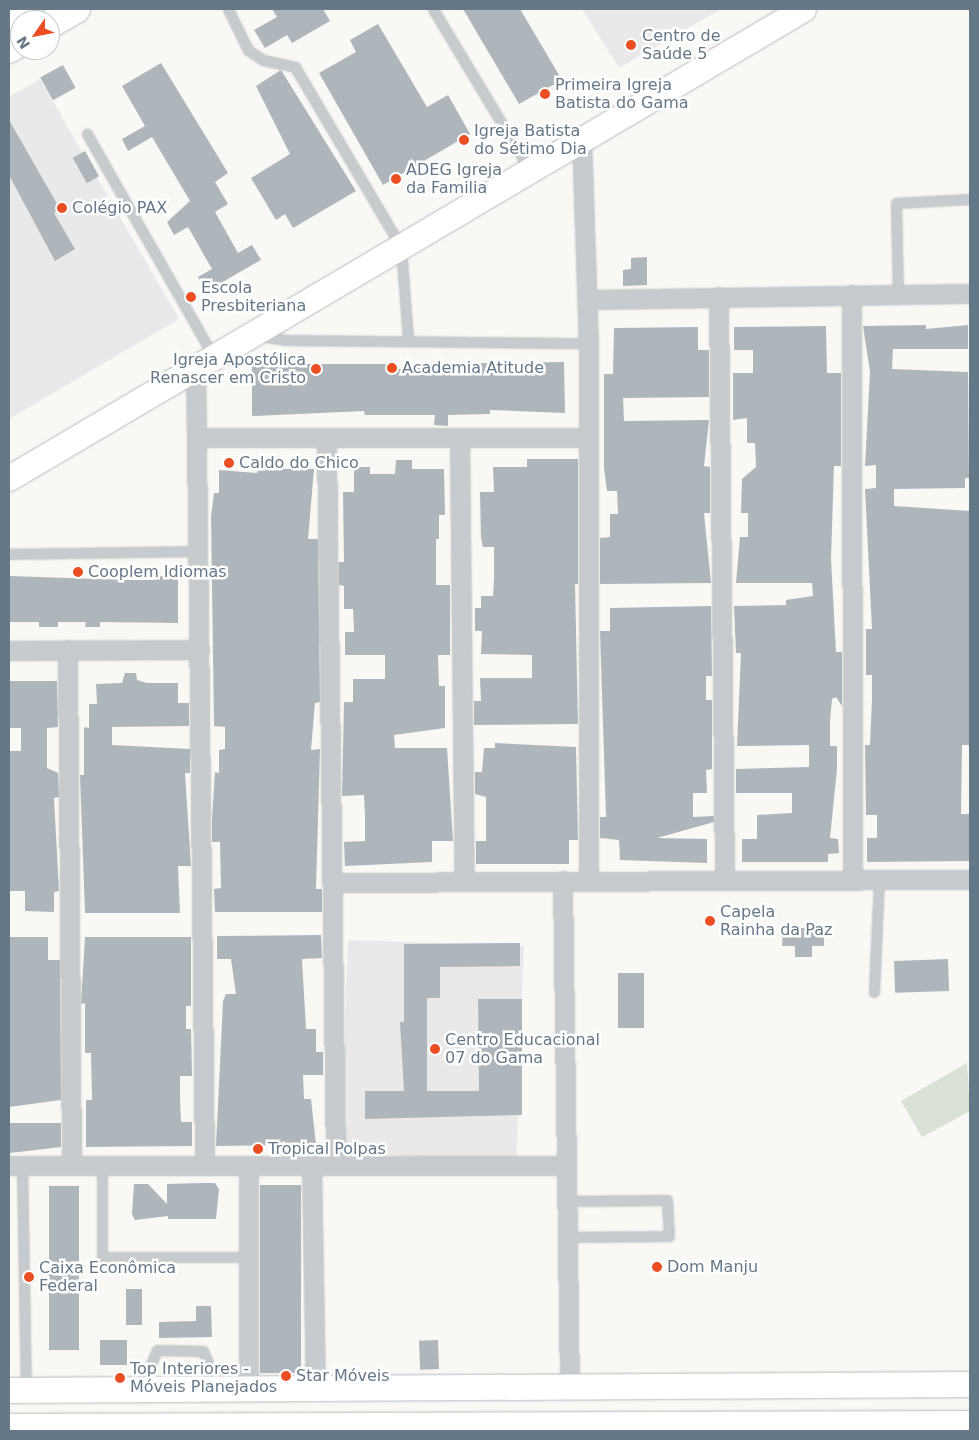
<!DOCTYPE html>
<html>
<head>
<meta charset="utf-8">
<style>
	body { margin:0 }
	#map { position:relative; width:979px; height:1440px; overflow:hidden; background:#f8f8f4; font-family:"DejaVu Sans",sans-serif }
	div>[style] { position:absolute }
	.built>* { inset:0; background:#e8e9e8; transform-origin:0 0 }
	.green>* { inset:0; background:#d9e0d5 }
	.building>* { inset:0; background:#aeb6bc; transform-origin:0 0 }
	.roads { filter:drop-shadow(0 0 1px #b7bdc1) drop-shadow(0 0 1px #b7bdc1) }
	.lane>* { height:9px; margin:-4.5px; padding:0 4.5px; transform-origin:4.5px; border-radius:4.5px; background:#c7cbce }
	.street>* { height:18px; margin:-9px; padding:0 9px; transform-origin:9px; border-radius:9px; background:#c7cbce }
	.secondary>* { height:25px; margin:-12.5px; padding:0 12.5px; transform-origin:12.5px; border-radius:12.5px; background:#fff }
	.primary>* { height:28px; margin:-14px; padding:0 14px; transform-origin:14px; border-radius:14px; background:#fff }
	.dots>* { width:14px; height:14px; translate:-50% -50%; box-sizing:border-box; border:2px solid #fff; border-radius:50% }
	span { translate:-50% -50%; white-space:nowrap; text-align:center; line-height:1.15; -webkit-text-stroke:5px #fff; paint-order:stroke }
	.poi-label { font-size:16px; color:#657887 }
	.left { translate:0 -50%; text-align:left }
	.right { translate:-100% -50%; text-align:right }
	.frame { position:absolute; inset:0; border:10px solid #657887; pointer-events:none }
	.north { position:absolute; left:10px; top:10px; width:50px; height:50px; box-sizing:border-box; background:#fff; border:1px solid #c1c9cf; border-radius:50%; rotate:237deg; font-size:14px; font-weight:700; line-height:20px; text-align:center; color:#657887 }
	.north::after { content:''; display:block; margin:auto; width:18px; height:22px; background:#ea4e22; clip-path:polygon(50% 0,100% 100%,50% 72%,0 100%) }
</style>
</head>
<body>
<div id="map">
	<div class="built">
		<div style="clip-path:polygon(582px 9px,721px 9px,619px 68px)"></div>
		<div style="clip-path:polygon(40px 79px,179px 319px,9px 419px,9px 97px)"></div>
		<div style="left:348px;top:940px;width:176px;height:214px;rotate:2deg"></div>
	</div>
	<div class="green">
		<div style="clip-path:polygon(967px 1063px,970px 1111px,922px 1137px,901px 1101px)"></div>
	</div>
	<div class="building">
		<div style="clip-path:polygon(272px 9px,323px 9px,330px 21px,292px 43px,287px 35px,265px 48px,254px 30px,277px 17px)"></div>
		<div style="clip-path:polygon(463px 9px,520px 9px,562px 80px,519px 104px)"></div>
		<div style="clip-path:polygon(378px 24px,427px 107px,448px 95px,470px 134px,383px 185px,319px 73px,356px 52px,350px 40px)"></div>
		<div style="clip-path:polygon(161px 63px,228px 173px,215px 182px,228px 204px,215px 212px,238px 253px,252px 245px,261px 260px,207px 291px,198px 277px,212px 269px,188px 227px,174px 235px,167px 222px,190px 201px,152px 137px,128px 151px,122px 139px,145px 126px,122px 86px)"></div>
		<div style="left:63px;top:65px;width:26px;height:26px;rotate:61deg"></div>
		<div style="clip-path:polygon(281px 70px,356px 191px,293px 228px,285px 214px,276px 220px,251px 178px,290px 154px,256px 86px)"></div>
		<div style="clip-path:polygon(9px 120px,60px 209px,54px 213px,75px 249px,55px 261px,9px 175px)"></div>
		<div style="left:85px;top:151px;width:29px;height:14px;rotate:61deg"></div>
		<div style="clip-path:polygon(647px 257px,647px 285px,623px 286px,623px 270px,631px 269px,631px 258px)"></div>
		<div style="clip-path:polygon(926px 325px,926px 329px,968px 325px,968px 349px,893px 349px,892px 369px,968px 372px,969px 478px,965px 478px,965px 488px,894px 489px,894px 506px,970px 511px,970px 745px,962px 745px,961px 814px,970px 814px,970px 861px,867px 862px,867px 838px,877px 838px,877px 815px,866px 815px,865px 745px,870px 745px,872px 699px,872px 675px,866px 675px,866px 629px,872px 629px,865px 489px,876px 488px,876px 465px,865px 466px,870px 372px,863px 326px)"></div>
		<div style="clip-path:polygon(826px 326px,827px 373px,841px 373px,841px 466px,834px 466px,831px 559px,836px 652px,842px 652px,842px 706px,836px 697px,832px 699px,830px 722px,830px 746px,837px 746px,837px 769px,830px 838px,838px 839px,839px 853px,828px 854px,828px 862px,742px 862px,742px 839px,757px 839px,757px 815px,792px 813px,792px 793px,736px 793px,736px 769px,809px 767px,809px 745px,737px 746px,741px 653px,736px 653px,734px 606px,786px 605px,786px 600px,813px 596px,812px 583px,736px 583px,740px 537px,748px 537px,748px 513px,741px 513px,742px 479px,756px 467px,755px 443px,747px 443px,747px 418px,733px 420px,733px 373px,753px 373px,753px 350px,734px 350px,734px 327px)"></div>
		<div style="clip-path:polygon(698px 327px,698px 350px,709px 350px,709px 397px,623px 398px,624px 421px,709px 420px,704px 466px,710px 467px,710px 513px,704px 513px,711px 583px,600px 584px,600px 538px,610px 537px,610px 514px,618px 514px,617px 491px,607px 491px,604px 468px,604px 374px,613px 374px,614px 328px)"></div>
		<div style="clip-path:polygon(564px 362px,565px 413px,490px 410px,490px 414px,448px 415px,448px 426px,434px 425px,435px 415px,365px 415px,364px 411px,252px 416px,252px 364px,392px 364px,392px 369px,409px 369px,417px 364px)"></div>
		<div style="clip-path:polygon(527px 459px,578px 459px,578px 584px,575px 584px,578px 724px,474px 725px,474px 701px,481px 701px,480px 678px,532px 678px,532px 655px,481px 654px,482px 631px,475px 631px,475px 608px,481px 608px,481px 596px,493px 596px,494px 579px,494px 547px,483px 547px,481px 538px,480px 492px,494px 492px,493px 467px,527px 467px)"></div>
		<div style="clip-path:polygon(396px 460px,412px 460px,412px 469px,444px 469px,445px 515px,439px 515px,439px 539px,436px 539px,436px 585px,450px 585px,450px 655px,438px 655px,439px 686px,445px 686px,445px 728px,394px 735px,395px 748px,447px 748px,453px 841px,432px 841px,432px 862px,345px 866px,344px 842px,365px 841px,365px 816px,364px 795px,342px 796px,344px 702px,353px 702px,353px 679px,385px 679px,385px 655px,345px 655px,345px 632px,354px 632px,353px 609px,344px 609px,344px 586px,339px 585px,339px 562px,344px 562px,343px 492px,354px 492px,354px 467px,370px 467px,370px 474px,395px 474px)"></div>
		<div style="clip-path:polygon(258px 469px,314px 469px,308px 539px,318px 539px,320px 702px,315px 703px,311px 750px,320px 749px,316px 889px,322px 889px,322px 912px,215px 912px,214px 889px,221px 888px,220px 842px,212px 842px,212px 819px,215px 772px,219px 773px,219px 750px,225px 749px,225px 727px,214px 726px,211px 516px,214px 493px,219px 493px,219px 470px,257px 473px)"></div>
		<div style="clip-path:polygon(155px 575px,178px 580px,178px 623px,100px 622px,100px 627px,85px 627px,86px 622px,58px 622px,58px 627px,39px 627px,39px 622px,9px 622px,9px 576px,128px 580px,156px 580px)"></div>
		<div style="clip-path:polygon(711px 606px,712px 676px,706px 676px,706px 700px,712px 700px,712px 769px,706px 770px,707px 793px,693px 793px,693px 817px,714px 816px,714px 822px,657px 838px,707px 839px,707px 863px,620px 860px,619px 840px,600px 838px,600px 817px,606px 817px,600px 631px,610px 631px,610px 608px)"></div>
		<div style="clip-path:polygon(125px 673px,136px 673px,137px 680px,147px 683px,178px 683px,178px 703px,189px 703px,189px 726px,112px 727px,112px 745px,190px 749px,190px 773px,185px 773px,191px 866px,178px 866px,180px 913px,85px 913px,80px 775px,84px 775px,84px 727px,89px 728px,89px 704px,97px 704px,96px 684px,122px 683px)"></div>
		<div style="clip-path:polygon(9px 681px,57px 681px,58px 727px,47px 728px,47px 768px,58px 773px,59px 797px,54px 798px,59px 891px,54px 892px,54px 912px,25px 911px,25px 891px,9px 891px,9px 751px,21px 751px,21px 728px,9px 728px)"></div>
		<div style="clip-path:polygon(495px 743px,576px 747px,578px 840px,569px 840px,569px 864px,476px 864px,476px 841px,486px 841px,486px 797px,475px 794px,475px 772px,482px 772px,484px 748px,495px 748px)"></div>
		<div style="clip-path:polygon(783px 928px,824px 928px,824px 946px,812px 946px,812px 957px,795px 957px,795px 946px,782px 946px)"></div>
		<div style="clip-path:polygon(321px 935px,322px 958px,302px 959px,306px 1029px,316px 1029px,316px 1052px,323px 1052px,323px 1075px,303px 1075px,304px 1099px,311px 1099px,316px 1145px,216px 1146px,223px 1001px,226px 994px,236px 994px,231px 959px,217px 959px,217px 936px)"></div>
		<div style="clip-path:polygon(9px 937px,48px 937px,48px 960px,60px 960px,61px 1100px,9px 1107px)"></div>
		<div style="clip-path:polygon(85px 937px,191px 937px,191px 1006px,186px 1006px,186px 1029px,191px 1029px,192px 1076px,180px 1076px,180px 1099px,181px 1122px,192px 1122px,192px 1146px,86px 1147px,86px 1100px,92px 1100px,91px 1053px,85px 1053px,85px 1003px,81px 1004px)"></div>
		<div style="clip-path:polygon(520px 943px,520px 966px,440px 967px,440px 998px,427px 998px,427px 1091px,479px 1091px,478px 999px,522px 999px,522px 1115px,365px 1119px,365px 1091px,404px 1091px,400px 1022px,404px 1022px,404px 944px)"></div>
		<div style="left:948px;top:959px;width:32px;height:54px;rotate:88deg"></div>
		<div style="left:618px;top:973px;width:26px;height:55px"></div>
		<div style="clip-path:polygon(9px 1123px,61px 1123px,61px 1147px,10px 1153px)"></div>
		<div style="clip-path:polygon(202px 1183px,215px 1183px,219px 1189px,216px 1219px,168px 1219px,168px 1216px,135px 1220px,132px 1214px,134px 1184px,148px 1184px,167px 1204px,167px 1184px)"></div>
		<div style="left:260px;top:1185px;width:41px;height:188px"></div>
		<div style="left:49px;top:1186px;width:30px;height:164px"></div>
		<div style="left:126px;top:1289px;width:16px;height:36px"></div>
		<div style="clip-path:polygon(196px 1306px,211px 1306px,212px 1337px,159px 1338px,159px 1322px,196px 1321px)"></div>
		<div style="left:127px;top:1340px;width:25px;height:27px;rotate:90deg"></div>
		<div style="left:438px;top:1340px;width:29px;height:19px;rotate:88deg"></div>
	</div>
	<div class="roads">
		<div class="lane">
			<div style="left:228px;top:9px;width:46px;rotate:64deg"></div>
			<div style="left:248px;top:50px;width:18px;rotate:34deg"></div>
			<div style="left:263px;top:60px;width:33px;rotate:12deg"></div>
			<div style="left:295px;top:67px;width:209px;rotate:59.5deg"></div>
			<div style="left:401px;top:247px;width:94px;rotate:85.7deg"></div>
			<div style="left:433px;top:9px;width:187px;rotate:59deg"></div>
			<div style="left:87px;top:134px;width:255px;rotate:60.4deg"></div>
			<div style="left:898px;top:294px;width:91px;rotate:-91.3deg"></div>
			<div style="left:896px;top:203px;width:74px;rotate:-3.1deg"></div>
			<div style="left:260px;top:336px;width:26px;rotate:9deg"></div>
			<div style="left:286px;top:340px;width:303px;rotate:0.6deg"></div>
			<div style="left:9px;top:554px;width:190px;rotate:-0.9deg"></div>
			<div style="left:874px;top:992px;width:113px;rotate:-87.5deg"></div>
			<div style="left:22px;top:1166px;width:221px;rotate:89deg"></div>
			<div style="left:102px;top:1166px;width:91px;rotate:90deg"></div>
			<div style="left:102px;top:1257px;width:147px"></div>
			<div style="left:566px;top:1201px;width:101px;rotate:-0.6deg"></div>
			<div style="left:667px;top:1200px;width:36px;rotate:87deg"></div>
			<div style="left:669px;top:1236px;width:103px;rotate:179.4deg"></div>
			<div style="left:141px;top:1386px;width:39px;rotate:-66deg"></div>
			<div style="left:157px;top:1350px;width:46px;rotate:1.2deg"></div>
			<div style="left:203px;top:1351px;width:39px;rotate:67deg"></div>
		</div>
		<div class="street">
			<div style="left:582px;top:137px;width:206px;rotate:88.1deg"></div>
			<div style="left:589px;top:343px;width:537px;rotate:90deg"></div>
			<div style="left:852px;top:295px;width:585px;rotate:89.9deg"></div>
			<div style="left:719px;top:297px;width:582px;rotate:89.41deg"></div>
			<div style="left:588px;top:300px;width:382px;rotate:-0.9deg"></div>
			<div style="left:196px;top:371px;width:67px;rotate:89.1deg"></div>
			<div style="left:197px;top:438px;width:392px"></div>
			<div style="left:197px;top:438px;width:727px;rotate:89.37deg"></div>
			<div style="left:460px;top:438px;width:442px;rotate:89.4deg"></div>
			<div style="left:327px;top:440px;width:725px;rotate:89.29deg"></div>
			<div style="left:68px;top:650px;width:516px;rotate:89.56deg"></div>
			<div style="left:9px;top:651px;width:191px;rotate:-0.3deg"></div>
			<div style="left:563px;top:881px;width:505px;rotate:89.21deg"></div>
			<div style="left:333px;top:883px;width:637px;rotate:-0.27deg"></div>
			<div style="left:312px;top:1165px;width:221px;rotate:89deg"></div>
			<div style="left:9px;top:1166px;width:555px"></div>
			<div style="left:249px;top:1166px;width:223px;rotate:90deg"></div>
		</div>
		<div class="secondary">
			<div style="left:9px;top:478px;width:922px;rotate:-30.57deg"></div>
			<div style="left:9px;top:1390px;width:961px;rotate:-0.36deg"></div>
			<div style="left:9px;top:1426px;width:961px;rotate:-0.18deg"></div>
		</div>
		<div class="primary">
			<div style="left:9px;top:15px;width:13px;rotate:-29deg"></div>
			<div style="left:50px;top:24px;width:30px;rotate:-30deg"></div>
			<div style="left:9px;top:49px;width:13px;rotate:-32deg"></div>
		</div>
	</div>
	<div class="dots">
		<div style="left:631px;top:45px;background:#ea4e22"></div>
		<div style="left:545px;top:94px;background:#ea4e22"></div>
		<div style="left:464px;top:140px;background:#ea4e22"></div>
		<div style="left:396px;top:179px;background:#ea4e22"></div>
		<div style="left:62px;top:208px;background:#ea4e22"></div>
		<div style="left:191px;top:297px;background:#ea4e22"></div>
		<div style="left:392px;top:368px;background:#ea4e22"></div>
		<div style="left:316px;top:369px;background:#ea4e22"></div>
		<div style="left:229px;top:463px;background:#ea4e22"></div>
		<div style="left:78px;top:572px;background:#ea4e22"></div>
		<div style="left:710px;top:921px;background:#ea4e22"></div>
		<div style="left:435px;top:1049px;background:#ea4e22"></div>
		<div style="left:258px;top:1149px;background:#ea4e22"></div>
		<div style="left:657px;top:1267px;background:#ea4e22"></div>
		<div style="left:29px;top:1277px;background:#ea4e22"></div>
		<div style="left:286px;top:1376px;background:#ea4e22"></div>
		<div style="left:120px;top:1378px;background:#ea4e22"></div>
	</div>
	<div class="poi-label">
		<span class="left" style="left:642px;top:45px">Centro de<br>Saúde 5</span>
		<span class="left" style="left:555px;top:94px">Primeira Igreja<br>Batista do Gama</span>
		<span class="left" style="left:474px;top:140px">Igreja Batista<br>do Sétimo Dia</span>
		<span class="left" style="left:406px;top:179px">ADEG Igreja<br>da Familia</span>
		<span class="left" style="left:72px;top:208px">Colégio PAX</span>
		<span class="left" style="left:201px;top:297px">Escola<br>Presbiteriana</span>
		<span class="right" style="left:306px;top:369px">Igreja Apostólica<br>Renascer em Cristo</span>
		<span class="left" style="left:402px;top:368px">Academia Atitude</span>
		<span class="left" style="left:239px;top:463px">Caldo do Chico</span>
		<span class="left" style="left:88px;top:572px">Cooplem Idiomas</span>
		<span class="left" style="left:720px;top:921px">Capela<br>Rainha da Paz</span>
		<span class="left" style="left:445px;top:1049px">Centro Educacional<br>07 do Gama</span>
		<span class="left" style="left:268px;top:1149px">Tropical Polpas</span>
		<span class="left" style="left:667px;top:1267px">Dom Manju</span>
		<span class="left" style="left:39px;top:1277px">Caixa Econômica<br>Federal</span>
		<span class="left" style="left:130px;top:1378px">Top Interiores -<br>Móveis Planejados</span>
		<span class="left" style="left:296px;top:1376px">Star Móveis</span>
	</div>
	<div class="frame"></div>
	<div class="north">N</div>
</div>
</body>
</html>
